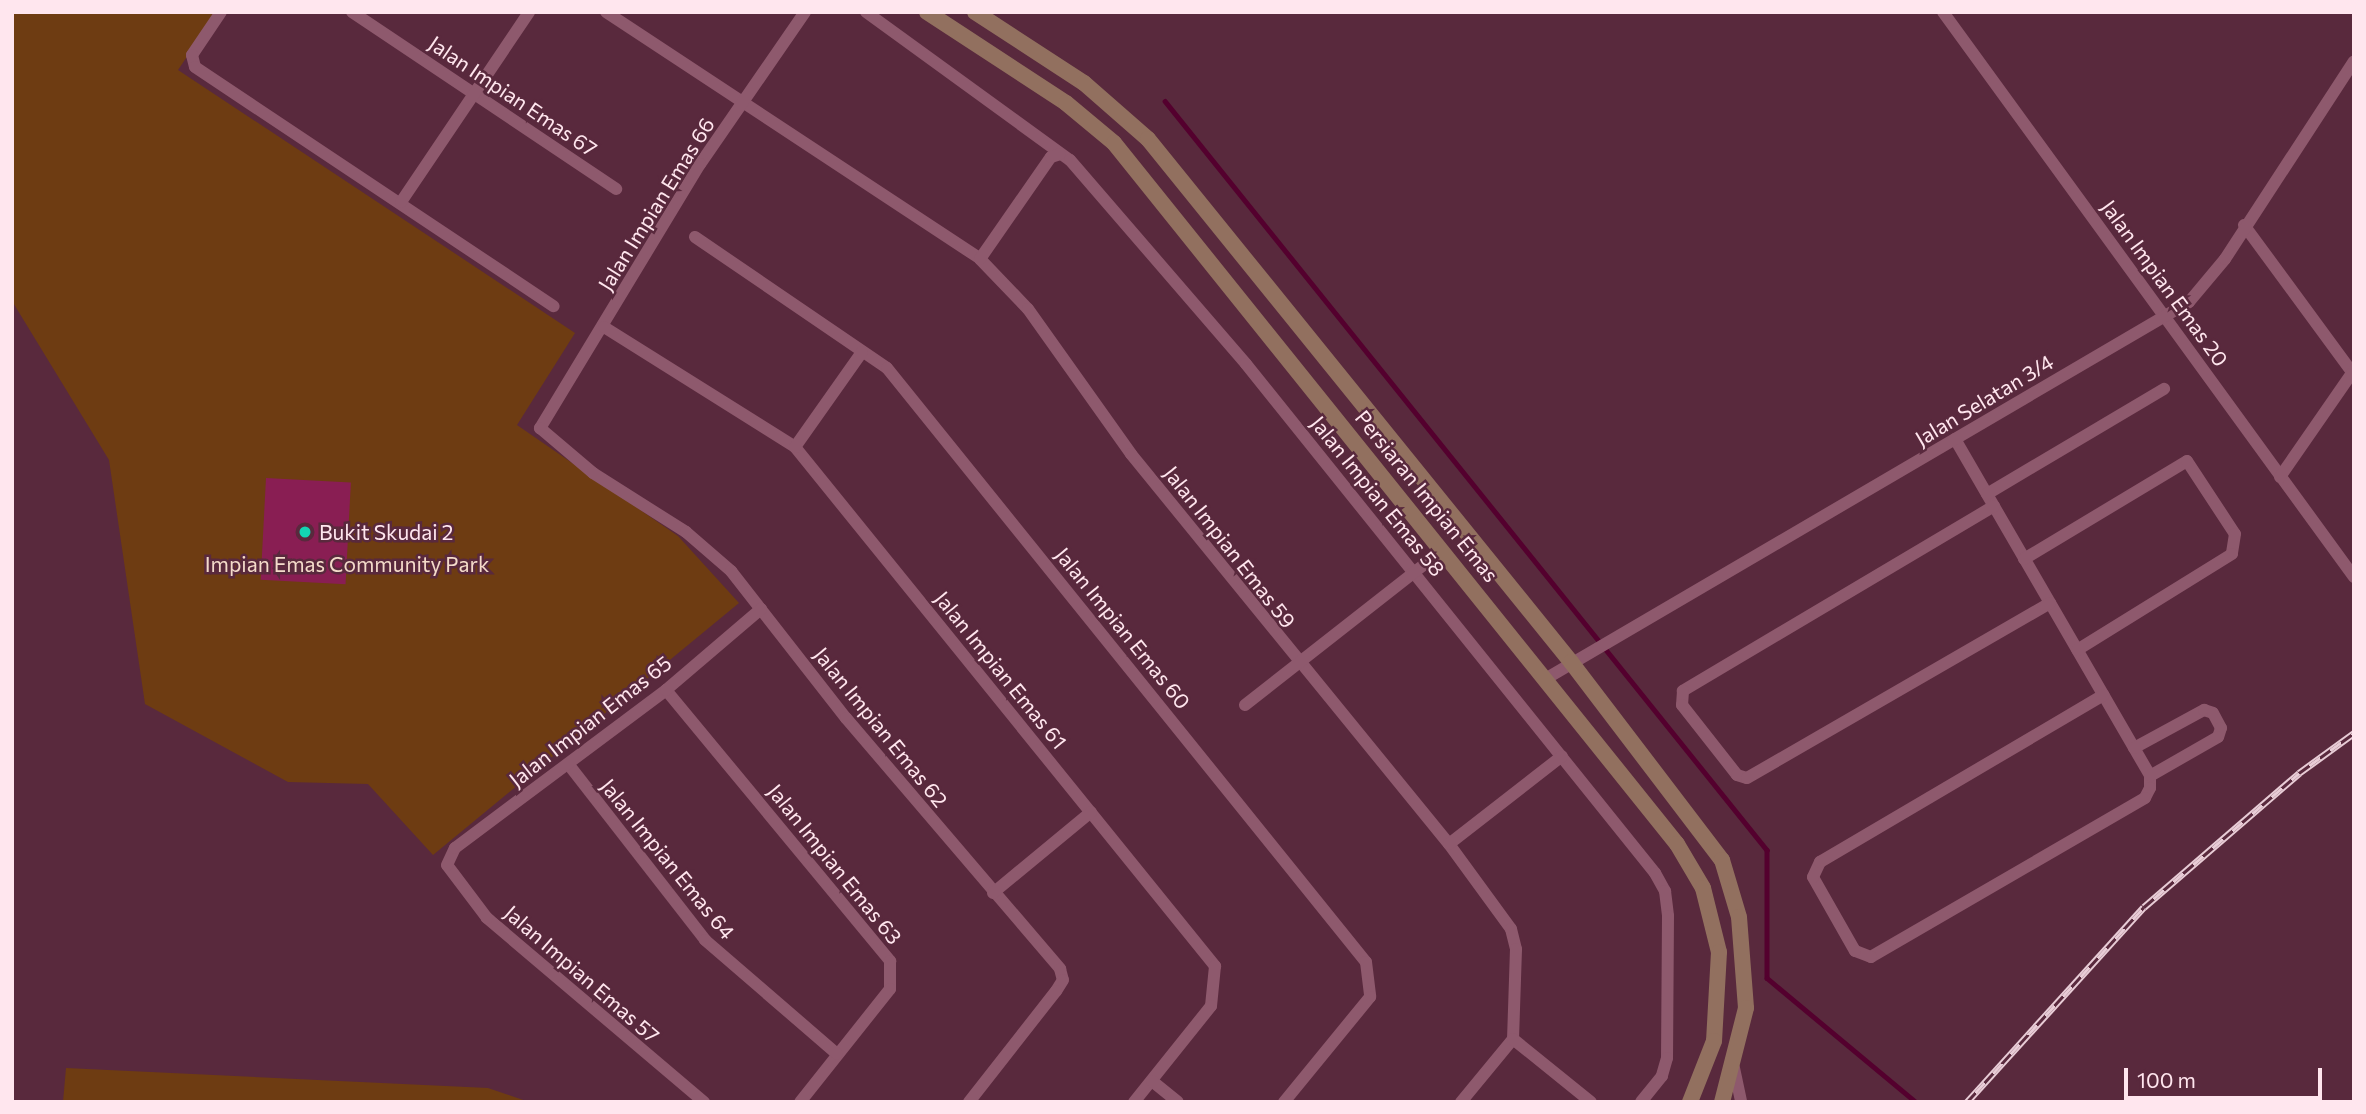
<!DOCTYPE html>
<html>
<head>
<meta charset="utf-8">
<style>
	body { margin:0 }
	#map { position:relative; width:2366px; height:1114px; overflow:hidden; background:#59293d; font-family:Commissioner,sans-serif }
	div>[style] { position:absolute }
	.green>* { inset:0; background:#6e3c12 }
	.stream>* { height:4.5px; margin:-2.25px; padding:0 2.25px; transform-origin:2.25px; border-radius:2.25px; background:#54002e }
	.building>* { inset:0; background:#891e53; transform-origin:0 0 }
	.street>* { height:12px; margin:-6px; padding:0 6px; transform-origin:6px; border-radius:6px; background:#8e596d }
	.secondary>* { height:16px; margin:-8px; padding:0 8px; transform-origin:8px; border-radius:8px; background:#92705f }
	.rail>* { height:7px; margin-top:-3.5px; transform-origin:0; background:repeating-linear-gradient(90deg,#59293d 0 13px,#e8ccd6 0 26px); box-sizing:border-box; border-block:2px solid #e8ccd6 }
	.dots>* { width:19px; height:19px; translate:-50% -50%; box-sizing:border-box; border:4px solid #59293d; border-radius:50% }
	span { translate:-50% -50%; white-space:nowrap; text-align:center; line-height:1.15; -webkit-text-stroke:5px #59293d; paint-order:stroke }
	.street-label { font-size:21px; color:#ffe6ee }
	.poi-label { font-size:21px; color:#ffe6ee }
	.left { translate:0 -50%; text-align:left }
	.park-label { font-size:21px; color:#f4dbca }
	.frame { position:absolute; inset:0; border:14px solid #ffe6ee; pointer-events:none }
	.scale { position:absolute; left:2124px; top:1068px; width:198px; height:32px; box-sizing:border-box; border:4px solid #ffe6ee; border-top:0; padding-left:9px; font-size:21px; line-height:24px; white-space:nowrap; color:#ffe6ee; -webkit-text-stroke:5px #59293d; paint-order:stroke }
</style>
</head>
<body>
<div id="map">
	<div class="green">
		<div style="clip-path:polygon(12px 12px,217px 12px,178px 70px,575px 333px,517px 425px,678px 536px,739px 603px,433px 855px,368px 784px,288px 782px,145px 704px,109px 460px,12px 301px)"></div>
		<div style="clip-path:polygon(66px 1068px,488px 1088px,529px 1102px,63px 1102px)"></div>
	</div>
	<div class="stream">
		<div style="left:1165px;top:101px;width:961px;rotate:51.21deg"></div>
		<div style="left:1767px;top:850px;width:128px;rotate:90deg"></div>
		<div style="left:1767px;top:978px;width:194px;rotate:39.8deg"></div>
	</div>
	<div class="building">
		<div style="left:266px;top:478px;width:85px;height:102px;rotate:3deg"></div>
	</div>
	<div class="street">
		<div style="left:221px;top:12px;width:52px;rotate:124deg"></div>
		<div style="left:192px;top:55px;width:12px;rotate:76deg"></div>
		<div style="left:195px;top:67px;width:431px;rotate:33.7deg"></div>
		<div style="left:352px;top:12px;width:318px;rotate:33.8deg"></div>
		<div style="left:606px;top:12px;width:448px;rotate:33.4deg"></div>
		<div style="left:980px;top:259px;width:69px;rotate:46.2deg"></div>
		<div style="left:1028px;top:309px;width:178px;rotate:54.6deg"></div>
		<div style="left:1131px;top:454px;width:503px;rotate:50.81deg"></div>
		<div style="left:1449px;top:844px;width:105px;rotate:53.9deg"></div>
		<div style="left:1511px;top:929px;width:21px;rotate:76deg"></div>
		<div style="left:1516px;top:949px;width:90px;rotate:91.9deg"></div>
		<div style="left:1513px;top:1039px;width:82px;rotate:129.5deg"></div>
		<div style="left:805px;top:12px;width:185px;rotate:124.6deg"></div>
		<div style="left:700px;top:164px;width:309px;rotate:121.2deg"></div>
		<div style="left:540px;top:428px;width:70px;rotate:40.3deg"></div>
		<div style="left:593px;top:473px;width:110px;rotate:32.4deg"></div>
		<div style="left:686px;top:532px;width:60px;rotate:40.9deg"></div>
		<div style="left:731px;top:571px;width:187px;rotate:52deg"></div>
		<div style="left:846px;top:718px;width:330px;rotate:49.5deg"></div>
		<div style="left:1060px;top:969px;width:11px;rotate:75deg"></div>
		<div style="left:1063px;top:980px;width:13px;rotate:122deg"></div>
		<div style="left:1056px;top:991px;width:141px;rotate:128.1deg"></div>
		<div style="left:866px;top:12px;width:252px;rotate:36deg"></div>
		<div style="left:1070px;top:160px;width:269px;rotate:49.2deg"></div>
		<div style="left:1246px;top:364px;width:653px;rotate:51.22deg"></div>
		<div style="left:1655px;top:873px;width:21px;rotate:61deg"></div>
		<div style="left:1665px;top:891px;width:25px;rotate:83deg"></div>
		<div style="left:1668px;top:916px;width:142px;rotate:90.4deg"></div>
		<div style="left:1667px;top:1058px;width:19px;rotate:106deg"></div>
		<div style="left:1662px;top:1076px;width:33px;rotate:129deg"></div>
		<div style="left:1943px;top:12px;width:699px;rotate:53.97deg"></div>
		<div style="left:401px;top:202px;width:229px;rotate:-56deg"></div>
		<div style="left:2244px;top:225px;width:182px;rotate:53.7deg"></div>
		<div style="left:695px;top:237px;width:232px;rotate:34.3deg"></div>
		<div style="left:887px;top:368px;width:763px;rotate:51.12deg"></div>
		<div style="left:1366px;top:962px;width:35px;rotate:83deg"></div>
		<div style="left:1370px;top:997px;width:136px;rotate:129.3deg"></div>
		<div style="left:980px;top:259px;width:124px;rotate:-55.2deg"></div>
		<div style="left:1051px;top:157px;width:9px;rotate:-18deg"></div>
		<div style="left:604px;top:327px;width:226px;rotate:32.1deg"></div>
		<div style="left:795px;top:447px;width:668px;rotate:51.02deg"></div>
		<div style="left:1215px;top:966px;width:40px;rotate:95.7deg"></div>
		<div style="left:1211px;top:1006px;width:123px;rotate:128.7deg"></div>
		<div style="left:1955px;top:439px;width:389px;rotate:59.9deg"></div>
		<div style="left:2150px;top:776px;width:12px;rotate:90deg"></div>
		<div style="left:2150px;top:788px;width:11px;rotate:117deg"></div>
		<div style="left:2145px;top:798px;width:317px;rotate:149.9deg"></div>
		<div style="left:1871px;top:957px;width:17px;rotate:-159deg"></div>
		<div style="left:1855px;top:951px;width:85px;rotate:-119.6deg"></div>
		<div style="left:1813px;top:877px;width:17px;rotate:-65deg"></div>
		<div style="left:1820px;top:862px;width:329px;rotate:-30.5deg"></div>
		<div style="left:795px;top:447px;width:116px;rotate:-54.8deg"></div>
		<div style="left:2280px;top:477px;width:130px;rotate:-55.3deg"></div>
		<div style="left:1987px;top:494px;width:206px;rotate:-30.7deg"></div>
		<div style="left:1994px;top:506px;width:362px;rotate:149.3deg"></div>
		<div style="left:1683px;top:691px;width:14px;rotate:94deg"></div>
		<div style="left:1682px;top:705px;width:89px;rotate:51.8deg"></div>
		<div style="left:1737px;top:775px;width:10px;rotate:17deg"></div>
		<div style="left:1747px;top:778px;width:350px;rotate:-30deg"></div>
		<div style="left:2024px;top:559px;width:190px;rotate:-31deg"></div>
		<div style="left:2187px;top:461px;width:87px;rotate:56.7deg"></div>
		<div style="left:2235px;top:534px;width:20px;rotate:99deg"></div>
		<div style="left:2232px;top:554px;width:182px;rotate:148.2deg"></div>
		<div style="left:1547px;top:678px;width:744px;rotate:-30.36deg"></div>
		<div style="left:2189px;top:302px;width:56px;rotate:-50.1deg"></div>
		<div style="left:2225px;top:259px;width:236px;rotate:-56.9deg"></div>
		<div style="left:666px;top:690px;width:352px;rotate:50.4deg"></div>
		<div style="left:890px;top:961px;width:28px;rotate:90deg"></div>
		<div style="left:890px;top:989px;width:144px;rotate:128.5deg"></div>
		<div style="left:1245px;top:705px;width:251px;rotate:-38.1deg"></div>
		<div style="left:2134px;top:748px;width:80px;rotate:-28.5deg"></div>
		<div style="left:2204px;top:710px;width:9px;rotate:18deg"></div>
		<div style="left:2213px;top:713px;width:17px;rotate:62deg"></div>
		<div style="left:2221px;top:728px;width:9px;rotate:108deg"></div>
		<div style="left:2218px;top:737px;width:78px;rotate:150.2deg"></div>
		<div style="left:569px;top:765px;width:222px;rotate:52.1deg"></div>
		<div style="left:705px;top:940px;width:174px;rotate:40.8deg"></div>
		<div style="left:1449px;top:844px;width:143px;rotate:-37.9deg"></div>
		<div style="left:993px;top:893px;width:127px;rotate:-39.6deg"></div>
		<div style="left:1513px;top:1039px;width:100px;rotate:38.9deg"></div>
		<div style="left:1734px;top:1068px;width:35px;rotate:78deg"></div>
		<div style="left:1152px;top:1081px;width:33px;rotate:39deg"></div>
		<div style="left:704px;top:1102px;width:285px;rotate:-139.7deg"></div>
		<div style="left:487px;top:918px;width:66px;rotate:-127deg"></div>
		<div style="left:447px;top:865px;width:19px;rotate:-65deg"></div>
		<div style="left:455px;top:848px;width:264px;rotate:-36.8deg"></div>
		<div style="left:666px;top:690px;width:125px;rotate:-40.5deg"></div>
	</div>
	<div class="secondary">
		<div style="left:927px;top:12px;width:166px;rotate:33.2deg"></div>
		<div style="left:1066px;top:103px;width:62px;rotate:39.8deg"></div>
		<div style="left:1114px;top:143px;width:899px;rotate:51.23deg"></div>
		<div style="left:1677px;top:844px;width:51px;rotate:59.4deg"></div>
		<div style="left:1703px;top:888px;width:66px;rotate:76deg"></div>
		<div style="left:1719px;top:952px;width:89px;rotate:93.2deg"></div>
		<div style="left:1714px;top:1041px;width:66px;rotate:111.5deg"></div>
		<div style="left:975px;top:12px;width:130px;rotate:33.1deg"></div>
		<div style="left:1084px;top:83px;width:85px;rotate:41.2deg"></div>
		<div style="left:1148px;top:139px;width:673px;rotate:51.03deg"></div>
		<div style="left:1571px;top:662px;width:249px;rotate:52.7deg"></div>
		<div style="left:1722px;top:860px;width:59px;rotate:73.4deg"></div>
		<div style="left:1739px;top:917px;width:91px;rotate:85.6deg"></div>
		<div style="left:1746px;top:1008px;width:97px;rotate:104.3deg"></div>
	</div>
	<div class="rail">
		<div style="left:1967px;top:1102px;width:263px;rotate:-47.8deg"></div>
		<div style="left:2144px;top:907px;width:205px;rotate:-40.8deg"></div>
		<div style="left:2299px;top:773px;width:68px;rotate:-36deg"></div>
	</div>
	<div class="dots">
		<div style="left:305px;top:532px;background:#13d5b3"></div>
	</div>
	<div class="street-label">
		<span style="left:513px;top:96px;rotate:34deg">Jalan Impian Emas 67</span>
		<span style="left:656px;top:204px;rotate:-58deg">Jalan Impian Emas 66</span>
		<span style="left:2165px;top:283px;rotate:54deg">Jalan Impian Emas 20</span>
		<span style="left:1984px;top:400px;rotate:-31deg">Jalan Selatan 3/4</span>
		<span style="left:1378px;top:496px;rotate:51deg">Jalan Impian Emas 58</span>
		<span style="left:1427px;top:496px;rotate:51deg">Persiaran Impian Emas</span>
		<span style="left:1230px;top:547px;rotate:52deg">Jalan Impian Emas 59</span>
		<span style="left:1123px;top:628px;rotate:51deg">Jalan Impian Emas 60</span>
		<span style="left:1001px;top:670px;rotate:51deg">Jalan Impian Emas 61</span>
		<span style="left:590px;top:721px;rotate:-38deg">Jalan Impian Emas 65</span>
		<span style="left:881px;top:727px;rotate:51deg">Jalan Impian Emas 62</span>
		<span style="left:668px;top:859px;rotate:51deg">Jalan Impian Emas 64</span>
		<span style="left:835px;top:864px;rotate:51deg">Jalan Impian Emas 63</span>
		<span style="left:582px;top:974px;rotate:41deg">Jalan Impian Emas 57</span>
	</div>
	<div class="poi-label">
		<span class="left" style="left:319px;top:532px">Bukit Skudai 2</span>
	</div>
	<div class="park-label">
		<span style="left:347px;top:564px">Impian Emas Community Park</span>
	</div>
	<div class="frame"></div>
	<div class="scale">100 m</div>
</div>
</body>
</html>
